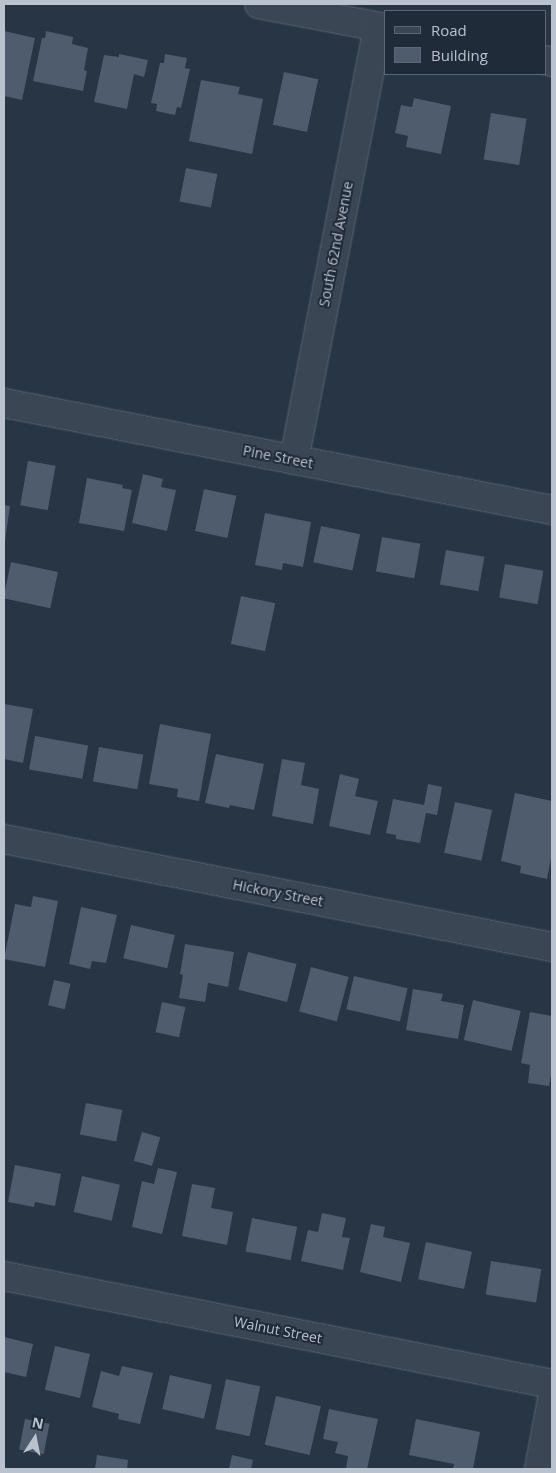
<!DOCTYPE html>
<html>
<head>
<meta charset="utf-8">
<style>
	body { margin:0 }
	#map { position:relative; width:556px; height:1473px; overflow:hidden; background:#273544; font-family:"Open Sans",sans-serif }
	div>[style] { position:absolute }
	.building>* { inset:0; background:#4e5c6d; transform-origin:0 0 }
	.roads { filter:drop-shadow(0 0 1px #5a6471) drop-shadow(0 0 1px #5a6471) }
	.minor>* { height:28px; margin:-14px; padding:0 14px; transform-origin:14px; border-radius:14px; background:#3b4654 }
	span { translate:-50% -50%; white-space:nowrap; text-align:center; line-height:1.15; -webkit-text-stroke:4px #202b39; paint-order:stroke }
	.street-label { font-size:14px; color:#b9c2cd }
	.frame { position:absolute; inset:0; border:5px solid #b9c2cd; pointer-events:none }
	.legend { position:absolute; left:384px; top:10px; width:162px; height:65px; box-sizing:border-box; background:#202b39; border:1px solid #5d6774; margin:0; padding:6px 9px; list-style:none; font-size:15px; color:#b9c2cd }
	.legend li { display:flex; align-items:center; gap:10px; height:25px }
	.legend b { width:25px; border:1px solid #5d6774 }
	.north { position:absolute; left:10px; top:1413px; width:50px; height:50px; -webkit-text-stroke:4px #202b39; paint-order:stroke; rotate:11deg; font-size:14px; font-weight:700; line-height:20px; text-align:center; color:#b9c2cd }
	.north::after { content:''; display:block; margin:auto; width:18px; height:22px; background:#b9c2cd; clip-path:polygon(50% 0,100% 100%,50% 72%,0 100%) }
</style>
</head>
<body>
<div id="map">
	<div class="building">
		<div style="clip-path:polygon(4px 31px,35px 38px,22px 100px,4px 96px)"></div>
		<div style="clip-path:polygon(46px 31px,73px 37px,72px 44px,88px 48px,84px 70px,87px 71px,83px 91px,33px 81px,42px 38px,45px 38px)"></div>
		<div style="clip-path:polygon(119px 54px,148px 60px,144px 77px,134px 74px,127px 109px,94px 102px,104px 55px,119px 57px)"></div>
		<div style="clip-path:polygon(165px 54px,187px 58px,185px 68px,190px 69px,181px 108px,177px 107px,175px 115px,156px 111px,157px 104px,151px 103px,160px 63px,164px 63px)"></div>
		<div style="left:284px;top:72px;width:35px;height:54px;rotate:12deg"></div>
		<div style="clip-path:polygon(201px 80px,240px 87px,238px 94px,263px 99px,252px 154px,189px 141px)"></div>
		<div style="clip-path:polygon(414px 98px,451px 106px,441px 154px,406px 147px,408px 136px,395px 133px,401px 105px,412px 107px)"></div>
		<div style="left:491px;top:113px;width:36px;height:47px;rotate:9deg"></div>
		<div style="left:186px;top:168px;width:32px;height:34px;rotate:11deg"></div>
		<div style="left:28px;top:461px;width:28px;height:45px;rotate:10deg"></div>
		<div style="clip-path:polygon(143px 474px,163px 479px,161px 487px,176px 490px,167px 531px,132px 523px)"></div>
		<div style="clip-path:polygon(87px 478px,123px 485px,122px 488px,132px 490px,124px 531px,79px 523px)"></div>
		<div style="left:204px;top:489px;width:33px;height:43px;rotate:12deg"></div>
		<div style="clip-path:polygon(4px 505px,10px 506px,5px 541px,4px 541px)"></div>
		<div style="clip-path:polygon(265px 513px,311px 522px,303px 567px,283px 563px,282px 570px,255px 565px)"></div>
		<div style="left:321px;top:526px;width:40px;height:37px;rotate:12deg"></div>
		<div style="left:382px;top:537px;width:39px;height:35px;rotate:10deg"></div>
		<div style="left:446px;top:550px;width:39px;height:35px;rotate:10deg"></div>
		<div style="left:11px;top:562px;width:48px;height:37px;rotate:12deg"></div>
		<div style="left:505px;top:564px;width:39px;height:34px;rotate:10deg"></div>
		<div style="left:241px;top:596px;width:35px;height:49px;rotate:12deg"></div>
		<div style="clip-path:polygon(4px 704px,33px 709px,23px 763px,4px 759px)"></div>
		<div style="clip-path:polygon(160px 724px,211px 734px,199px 801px,177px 797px,178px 789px,149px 784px)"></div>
		<div style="left:35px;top:736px;width:54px;height:34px;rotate:10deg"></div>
		<div style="left:99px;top:747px;width:45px;height:35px;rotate:10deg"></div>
		<div style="clip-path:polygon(216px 754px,264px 764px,254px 810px,230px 805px,229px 808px,205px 803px)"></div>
		<div style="clip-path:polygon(282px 759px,305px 763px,301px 785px,319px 789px,313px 824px,272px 816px)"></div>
		<div style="clip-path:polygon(340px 774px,359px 779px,355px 796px,378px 801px,370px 835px,329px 826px)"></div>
		<div style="clip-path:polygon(428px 784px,442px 787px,437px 815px,426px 813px,420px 843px,396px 839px,396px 835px,386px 833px,393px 799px,424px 805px)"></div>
		<div style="clip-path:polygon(515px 793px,552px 801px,552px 853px,547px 879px,520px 873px,521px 866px,501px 861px)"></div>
		<div style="left:455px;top:802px;width:38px;height:52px;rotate:12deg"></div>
		<div style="clip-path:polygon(33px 896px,58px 901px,45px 967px,4px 959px,15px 904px,31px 907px)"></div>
		<div style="clip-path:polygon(81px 907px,117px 915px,106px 963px,92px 961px,90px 969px,69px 964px)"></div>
		<div style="left:131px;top:925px;width:45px;height:34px;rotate:13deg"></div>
		<div style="clip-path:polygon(185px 944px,234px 952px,228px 987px,208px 983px,205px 1002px,179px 998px,183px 975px,180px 974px)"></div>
		<div style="left:248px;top:952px;width:50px;height:39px;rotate:14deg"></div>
		<div style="left:311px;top:967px;width:39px;height:46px;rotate:15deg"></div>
		<div style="left:354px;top:976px;width:55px;height:34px;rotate:13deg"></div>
		<div style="left:54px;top:980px;width:17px;height:26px;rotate:13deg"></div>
		<div style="clip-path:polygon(413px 989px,443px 994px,441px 1001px,464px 1005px,458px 1039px,406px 1030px)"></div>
		<div style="left:473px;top:1000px;width:49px;height:41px;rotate:13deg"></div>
		<div style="left:162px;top:1002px;width:24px;height:31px;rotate:12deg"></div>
		<div style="clip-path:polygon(530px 1012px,552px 1016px,552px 1069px,549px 1086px,528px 1083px,530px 1065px,521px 1063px)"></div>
		<div style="left:86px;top:1103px;width:37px;height:32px;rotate:11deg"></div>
		<div style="left:142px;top:1132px;width:19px;height:30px;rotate:16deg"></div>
		<div style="clip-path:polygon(15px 1165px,61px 1174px,55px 1206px,35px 1202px,34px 1207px,8px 1202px)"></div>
		<div style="clip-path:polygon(158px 1168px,177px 1172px,162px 1234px,132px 1227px,142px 1181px,154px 1184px)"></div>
		<div style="left:82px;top:1176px;width:39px;height:37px;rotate:13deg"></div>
		<div style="clip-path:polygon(192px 1184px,215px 1188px,211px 1208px,233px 1212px,227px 1245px,182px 1236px)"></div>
		<div style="clip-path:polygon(322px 1213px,346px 1218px,342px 1237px,350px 1238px,343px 1270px,301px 1261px,308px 1230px,318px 1232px)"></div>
		<div style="left:252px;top:1218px;width:46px;height:34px;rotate:11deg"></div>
		<div style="clip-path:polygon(371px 1224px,385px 1227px,383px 1237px,410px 1243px,401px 1282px,360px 1272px)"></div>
		<div style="left:426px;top:1242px;width:47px;height:38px;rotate:12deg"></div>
		<div style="left:491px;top:1261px;width:51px;height:34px;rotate:9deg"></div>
		<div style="clip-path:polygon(4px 1337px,33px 1344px,26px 1377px,4px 1372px)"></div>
		<div style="left:55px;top:1346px;width:36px;height:45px;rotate:13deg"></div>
		<div style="clip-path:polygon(122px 1366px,153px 1373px,140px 1424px,118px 1419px,119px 1414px,92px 1407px,101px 1371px,119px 1376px)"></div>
		<div style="left:170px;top:1375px;width:43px;height:35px;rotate:13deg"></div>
		<div style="left:226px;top:1379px;width:35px;height:51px;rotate:12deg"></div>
		<div style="left:276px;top:1396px;width:46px;height:50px;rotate:13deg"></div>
		<div style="clip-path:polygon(329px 1409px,378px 1419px,367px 1469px,346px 1469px,348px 1456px,335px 1453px,338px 1442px,323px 1439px)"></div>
		<div style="left:25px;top:1419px;width:25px;height:31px;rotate:11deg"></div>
		<div style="clip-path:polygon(416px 1419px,480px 1432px,473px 1469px,453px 1469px,454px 1464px,409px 1455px)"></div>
		<div style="clip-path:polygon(97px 1455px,128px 1460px,127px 1469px,95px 1469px)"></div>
		<div style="clip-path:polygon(232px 1455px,253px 1460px,251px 1469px,229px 1469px)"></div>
	</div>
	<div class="roads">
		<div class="minor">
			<div style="left:259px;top:4px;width:128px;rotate:10.8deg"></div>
			<div style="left:545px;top:60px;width:7px;rotate:16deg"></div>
			<div style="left:4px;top:403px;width:558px;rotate:11.05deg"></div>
			<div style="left:294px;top:460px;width:441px;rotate:-79deg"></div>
			<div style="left:4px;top:839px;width:559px;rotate:11.15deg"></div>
			<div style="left:4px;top:1276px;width:559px;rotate:11.15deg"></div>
			<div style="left:539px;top:1469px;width:70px;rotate:-79.3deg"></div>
		</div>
	</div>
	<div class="street-label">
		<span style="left:336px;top:244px;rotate:-79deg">South 62nd Avenue</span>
		<span style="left:278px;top:457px;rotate:11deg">Pine Street</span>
		<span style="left:278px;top:893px;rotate:11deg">Hickory Street</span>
		<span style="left:278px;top:1330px;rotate:11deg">Walnut Street</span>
	</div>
	<div class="frame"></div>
	<ul class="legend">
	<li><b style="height:6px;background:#3b4654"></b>Road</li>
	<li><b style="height:14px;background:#4e5c6d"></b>Building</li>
	</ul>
	<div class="north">N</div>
</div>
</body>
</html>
